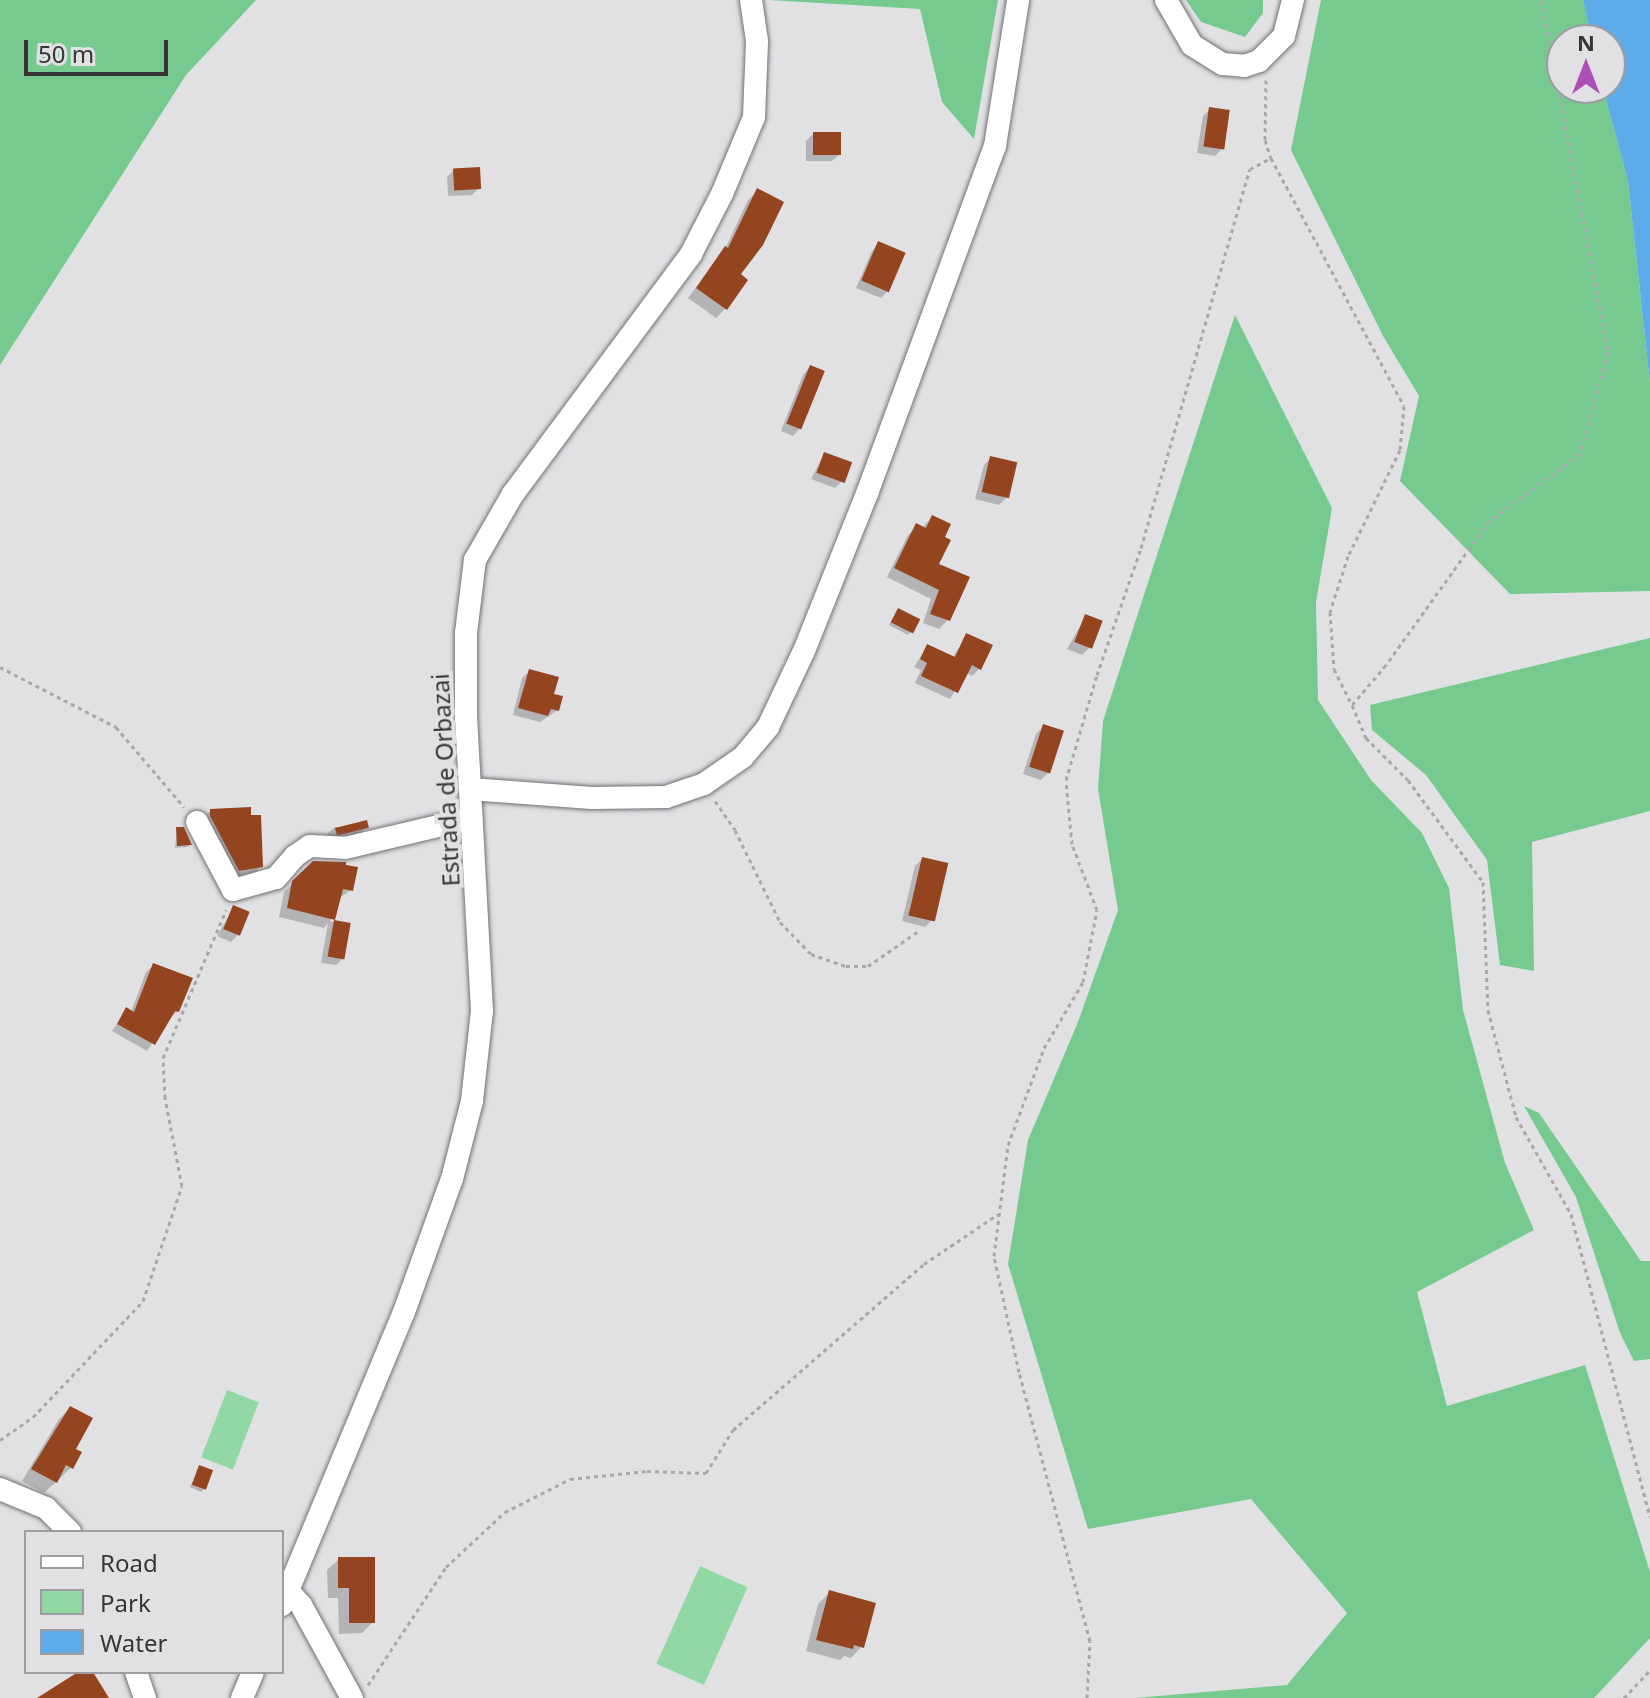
<!DOCTYPE html>
<html>
<head>
<meta charset="utf-8">
<style>
	body { margin:0 }
	#map { position:relative; width:1650px; height:1698px; overflow:hidden; background:#e1e1e4; font-family:"Noto Sans",sans-serif }
	div>[style] { position:absolute }
	.green>* { inset:0; background:#92d8a5; transform-origin:0 0 }
	.forest>* { inset:0; background:#76ca8f }
	.water>* { inset:0; background:#5dabe8 }
	.shadow>* { inset:0; background:#0003 }
	.building>* { inset:0; background:#94441f; transform-origin:0 0 }
	.path>* { height:3px; margin-top:-1.5px; transform-origin:0; background:repeating-linear-gradient(90deg,#a8a8aa 0 4px,transparent 0 8px) }
	.roads { filter:drop-shadow(0 0 2px #727275) drop-shadow(0 0 2px #727275) }
	.street>* { height:22px; margin:-11px; padding:0 11px; transform-origin:11px; border-radius:11px; background:#fff }
	span { translate:-50% -50%; white-space:nowrap; text-align:center; line-height:1.15; -webkit-text-stroke:8px #e1e1e4; paint-order:stroke }
	.street-label { font-size:24px; color:#363637 }
	.legend { position:absolute; left:24px; top:1530px; width:260px; height:144px; box-sizing:border-box; background:#e1e1e4; border:2px solid #9d9d9f; margin:0; padding:10px 14px; list-style:none; font-size:24px; color:#363637 }
	.legend li { display:flex; align-items:center; gap:16px; height:40px }
	.legend b { width:40px; border:2px solid #9d9d9f }
	.north { position:absolute; left:1546px; top:24px; width:80px; height:80px; box-sizing:border-box; background:#e1e1e4; border:2px solid #9d9d9f; border-radius:50%; rotate:0deg; font-size:22px; font-weight:700; line-height:32px; text-align:center; color:#363637 }
	.north::after { content:''; display:block; margin:auto; width:28px; height:36px; background:#ae4eb7; clip-path:polygon(50% 0,100% 100%,50% 72%,0 100%) }
	.scale { position:absolute; left:24px; top:40px; width:144px; height:36px; box-sizing:border-box; border:4px solid #363637; border-top:0; padding-left:10px; font-size:24px; line-height:28px; white-space:nowrap; color:#363637; -webkit-text-stroke:6px #e1e1e4; paint-order:stroke }
</style>
</head>
<body>
<div id="map">
	<div class="green">
		<div style="left:227px;top:1390px;width:34px;height:72px;rotate:21deg"></div>
		<div style="left:700px;top:1566px;width:52px;height:107px;rotate:24deg"></div>
	</div>
	<div class="forest">
		<div style="clip-path:polygon(0 0,256px 0,186px 75px,0 365px)"></div>
		<div style="clip-path:polygon(769px 0,998px 0,974px 139px,942px 102px,920px 9px)"></div>
		<div style="clip-path:polygon(1186px 0,1263px 0,1263px 13px,1245px 37px,1201px 22px)"></div>
		<div style="clip-path:polygon(1321px 0,1583px 0,1592px 40px,1562px 40px,1562px 88px,1603px 88px,1628px 181px,1650px 383px,1650px 591px,1510px 594px,1400px 481px,1419px 396px,1383px 336px,1291px 150px)"></div>
		<div style="clip-path:polygon(1235px 315px,1332px 508px,1316px 602px,1318px 700px,1371px 780px,1422px 833px,1449px 888px,1463px 1010px,1505px 1163px,1534px 1230px,1417px 1292px,1447px 1406px,1585px 1365px,1650px 1572px,1650px 1638px,1594px 1698px,1135px 1698px,1287px 1685px,1347px 1613px,1251px 1499px,1088px 1529px,1008px 1264px,1028px 1140px,1078px 1022px,1118px 910px,1098px 789px,1103px 721px)"></div>
		<div style="clip-path:polygon(1650px 638px,1650px 811px,1532px 842px,1534px 971px,1500px 965px,1487px 860px,1426px 775px,1372px 730px,1370px 705px)"></div>
		<div style="clip-path:polygon(1524px 1106px,1539px 1113px,1641px 1261px,1650px 1261px,1650px 1359px,1634px 1361px,1620px 1333px,1576px 1197px)"></div>
	</div>
	<div class="water">
		<div style="clip-path:polygon(1583px 0,1650px 0,1650px 383px,1628px 181px,1603px 88px,1610px 88px,1610px 40px,1592px 40px)"></div>
	</div>
	<div class="shadow">
		<div style="clip-path:polygon(1210px 109px,1222px 149px,1215px 156px,1197px 153px,1203px 116px)"></div>
		<div style="clip-path:polygon(813px 134px,840px 154px,832px 161px,806px 161px,806px 141px)"></div>
		<div style="clip-path:polygon(454px 170px,479px 188px,472px 195px,448px 196px,447px 177px)"></div>
		<div style="clip-path:polygon(758px 191px,738px 275px,726px 308px,716px 318px,688px 298px,725px 249px,748px 200px)"></div>
		<div style="clip-path:polygon(879px 244px,903px 254px,888px 291px,881px 298px,856px 288px,872px 251px)"></div>
		<div style="clip-path:polygon(810px 367px,800px 428px,793px 436px,781px 431px,803px 375px)"></div>
		<div style="clip-path:polygon(824px 454px,842px 481px,835px 488px,811px 479px)"></div>
		<div style="clip-path:polygon(991px 458px,1006px 498px,999px 505px,975px 499px,984px 465px)"></div>
		<div style="clip-path:polygon(932px 517px,943px 538px,936px 565px,948px 620px,939px 629px,923px 623px,931px 599px,887px 577px,908px 535px,917px 526px,922px 528px)"></div>
		<div style="clip-path:polygon(898px 610px,911px 632px,908px 635px,889px 625px)"></div>
		<div style="clip-path:polygon(1086px 616px,1089px 648px,1082px 655px,1067px 649px)"></div>
		<div style="clip-path:polygon(967px 636px,979px 669px,972px 676px,966px 673px,950px 699px,915px 683px,921px 670px,914px 667px,927px 647px,952px 658px)"></div>
		<div style="clip-path:polygon(530px 671px,552px 695px,558px 710px,540px 722px,513px 715px,522px 678px)"></div>
		<div style="clip-path:polygon(1043px 727px,1048px 773px,1041px 780px,1023px 774px,1036px 734px)"></div>
		<div style="clip-path:polygon(210px 811px,261px 866px,250px 878px,227px 881px,199px 822px)"></div>
		<div style="clip-path:polygon(335px 827px,367px 827px,360px 834px,328px 839px,327px 834px)"></div>
		<div style="clip-path:polygon(177px 829px,190px 844px,187px 847px,175px 848px)"></div>
		<div style="clip-path:polygon(922px 859px,932px 920px,925px 927px,902px 921px,915px 866px)"></div>
		<div style="clip-path:polygon(314px 863px,343px 866px,351px 890px,338px 899px,330px 921px,349px 925px,343px 958px,336px 965px,321px 963px,328px 923px,324px 928px,279px 917px,284px 892px)"></div>
		<div style="clip-path:polygon(234px 907px,238px 935px,231px 942px,217px 936px)"></div>
		<div style="clip-path:polygon(154px 965px,178px 1011px,169px 1018px,147px 1051px,112px 1031px,127px 1010px,131px 1012px,146px 972px)"></div>
		<div style="clip-path:polygon(70px 1408px,71px 1468px,44px 1493px,22px 1481px,59px 1419px)"></div>
		<div style="clip-path:polygon(200px 1467px,204px 1489px,201px 1492px,190px 1487px)"></div>
		<div style="clip-path:polygon(339px 1559px,373px 1622px,362px 1633px,339px 1634px,338px 1598px,328px 1598px,327px 1570px)"></div>
		<div style="clip-path:polygon(829px 1593px,862px 1646px,851px 1658px,844px 1656px,840px 1660px,806px 1651px,818px 1604px)"></div>
	</div>
	<div class="building">
		<div style="left:1209px;top:107px;width:21px;height:40px;rotate:8deg"></div>
		<div style="left:813px;top:132px;width:28px;height:23px"></div>
		<div style="left:480px;top:167px;width:22px;height:27px;rotate:87deg"></div>
		<div style="clip-path:polygon(757px 188px,784px 202px,763px 245px,741px 274px,748px 280px,727px 310px,696px 288px,725px 246px,728px 248px)"></div>
		<div style="left:878px;top:241px;width:30px;height:43px;rotate:23deg"></div>
		<div style="left:810px;top:365px;width:16px;height:63px;rotate:22deg"></div>
		<div style="left:824px;top:452px;width:30px;height:22px;rotate:20deg"></div>
		<div style="left:990px;top:456px;width:28px;height:37px;rotate:13deg"></div>
		<div style="clip-path:polygon(932px 515px,951px 524px,945px 537px,951px 540px,939px 564px,970px 577px,950px 621px,930px 614px,939px 590px,894px 568px,916px 523px,926px 528px)"></div>
		<div style="left:898px;top:608px;width:25px;height:16px;rotate:27deg"></div>
		<div style="left:1085px;top:614px;width:19px;height:30px;rotate:21deg"></div>
		<div style="clip-path:polygon(966px 633px,993px 645px,981px 670px,972px 665px,958px 693px,921px 676px,927px 663px,920px 659px,927px 644px,955px 657px)"></div>
		<div style="clip-path:polygon(529px 669px,559px 677px,554px 694px,563px 696px,559px 711px,551px 709px,548px 716px,518px 708px)"></div>
		<div style="left:1043px;top:724px;width:22px;height:45px;rotate:18deg"></div>
		<div style="clip-path:polygon(251px 807px,251px 815px,261px 815px,263px 867px,239px 871px,210px 816px,210px 809px)"></div>
		<div style="left:367px;top:820px;width:8px;height:33px;rotate:76deg"></div>
		<div style="clip-path:polygon(176px 827px,184px 827px,192px 845px,177px 846px)"></div>
		<div style="left:922px;top:857px;width:27px;height:60px;rotate:13deg"></div>
		<div style="clip-path:polygon(313px 861px,346px 862px,346px 865px,358px 867px,353px 891px,343px 889px,335px 920px,287px 908px,292px 881px)"></div>
		<div style="left:233px;top:905px;width:18px;height:26px;rotate:22deg"></div>
		<div style="left:334px;top:920px;width:17px;height:37px;rotate:10deg"></div>
		<div style="clip-path:polygon(153px 963px,193px 978px,179px 1012px,175px 1011px,155px 1045px,117px 1024px,126px 1007px,134px 1012px)"></div>
		<div style="clip-path:polygon(70px 1406px,93px 1418px,76px 1449px,82px 1452px,73px 1469px,66px 1465px,57px 1483px,31px 1469px)"></div>
		<div style="left:199px;top:1465px;width:15px;height:21px;rotate:20deg"></div>
		<div style="clip-path:polygon(338px 1557px,375px 1557px,375px 1623px,349px 1623px,349px 1588px,338px 1588px)"></div>
		<div style="clip-path:polygon(829px 1590px,876px 1603px,864px 1648px,854px 1645px,853px 1649px,816px 1640px)"></div>
		<div style="clip-path:polygon(78px 1672px,93px 1672px,109px 1698px,37px 1698px)"></div>
	</div>
	<div class="path">
		<div style="left:1541px;top:0;width:358px;rotate:79.2deg"></div>
		<div style="left:1608px;top:352px;width:106px;rotate:105.4deg"></div>
		<div style="left:1580px;top:454px;width:113px;rotate:143.6deg"></div>
		<div style="left:1489px;top:521px;width:177px;rotate:125.6deg"></div>
		<div style="left:1386px;top:665px;width:52px;rotate:130.4deg"></div>
		<div style="left:1352px;top:705px;width:36px;rotate:67deg"></div>
		<div style="left:1366px;top:738px;width:59px;rotate:45deg"></div>
		<div style="left:1408px;top:780px;width:127px;rotate:53.7deg"></div>
		<div style="left:1483px;top:882px;width:128px;rotate:87.8deg"></div>
		<div style="left:1488px;top:1010px;width:111px;rotate:75.3deg"></div>
		<div style="left:1516px;top:1117px;width:112px;rotate:60.4deg"></div>
		<div style="left:1571px;top:1214px;width:313px;rotate:75.4deg"></div>
		<div style="left:1266px;top:80px;width:60px;rotate:91deg"></div>
		<div style="left:1265px;top:140px;width:19px;rotate:72deg"></div>
		<div style="left:1271px;top:158px;width:281px;rotate:61.8deg"></div>
		<div style="left:1404px;top:406px;width:44px;rotate:95.2deg"></div>
		<div style="left:1400px;top:450px;width:118px;rotate:116.1deg"></div>
		<div style="left:1348px;top:556px;width:59px;rotate:107.8deg"></div>
		<div style="left:1330px;top:612px;width:57px;rotate:86deg"></div>
		<div style="left:1334px;top:669px;width:40px;rotate:63.4deg"></div>
		<div style="left:0;top:667px;width:131px;rotate:27.3deg"></div>
		<div style="left:116px;top:727px;width:105px;rotate:49.6deg"></div>
		<div style="left:715px;top:801px;width:35px;rotate:55deg"></div>
		<div style="left:735px;top:830px;width:102px;rotate:63.9deg"></div>
		<div style="left:780px;top:922px;width:45px;rotate:45.9deg"></div>
		<div style="left:811px;top:954px;width:37px;rotate:19deg"></div>
		<div style="left:846px;top:966px;width:22px"></div>
		<div style="left:868px;top:966px;width:63px;rotate:-34.7deg"></div>
		<div style="left:0;top:1440px;width:40px;rotate:-34.9deg"></div>
		<div style="left:33px;top:1417px;width:160px;rotate:-46.5deg"></div>
		<div style="left:143px;top:1301px;width:121px;rotate:-71.3deg"></div>
		<div style="left:182px;top:1186px;width:90px;rotate:-100.9deg"></div>
		<div style="left:165px;top:1098px;width:40px;rotate:-92.9deg"></div>
		<div style="left:163px;top:1058px;width:161px;rotate:-66.9deg"></div>
		<div style="left:368px;top:1685px;width:141px;rotate:-56.5deg"></div>
		<div style="left:446px;top:1567px;width:81px;rotate:-43deg"></div>
		<div style="left:505px;top:1512px;width:73px;rotate:-26.9deg"></div>
		<div style="left:570px;top:1479px;width:77px;rotate:-5.9deg"></div>
		<div style="left:647px;top:1471px;width:59px;rotate:1.9deg"></div>
		<div style="left:706px;top:1473px;width:51px;rotate:-57.9deg"></div>
		<div style="left:733px;top:1430px;width:253px;rotate:-41deg"></div>
		<div style="left:924px;top:1264px;width:89px;rotate:-34deg"></div>
		<div style="left:1087px;top:1698px;width:57px;rotate:-87deg"></div>
		<div style="left:1090px;top:1641px;width:278px;rotate:-104.8deg"></div>
		<div style="left:1019px;top:1372px;width:119px;rotate:-102.2deg"></div>
		<div style="left:994px;top:1256px;width:112px;rotate:-82.8deg"></div>
		<div style="left:1008px;top:1145px;width:103px;rotate:-69.6deg"></div>
		<div style="left:1044px;top:1048px;width:77px;rotate:-59.4deg"></div>
		<div style="left:1083px;top:982px;width:73px;rotate:-79deg"></div>
		<div style="left:1097px;top:910px;width:71px;rotate:-110.7deg"></div>
		<div style="left:1072px;top:844px;width:64px;rotate:-95.4deg"></div>
		<div style="left:1066px;top:780px;width:109px;rotate:-73.6deg"></div>
		<div style="left:1097px;top:675px;width:134px;rotate:-70.9deg"></div>
		<div style="left:1141px;top:548px;width:394px;rotate:-74deg"></div>
		<div style="left:1250px;top:169px;width:24px;rotate:-28deg"></div>
		<div style="left:1624px;top:1698px;width:38px;rotate:-47deg"></div>
	</div>
	<div class="roads">
		<div class="street">
			<div style="left:1166px;top:0;width:52px;rotate:60deg"></div>
			<div style="left:1192px;top:45px;width:36px;rotate:32deg"></div>
			<div style="left:1223px;top:64px;width:21px;rotate:5deg"></div>
			<div style="left:1244px;top:66px;width:16px;rotate:-18deg"></div>
			<div style="left:1259px;top:61px;width:35px;rotate:-45deg"></div>
			<div style="left:1284px;top:36px;width:37px;rotate:-76deg"></div>
			<div style="left:470px;top:789px;width:122px;rotate:4.2deg"></div>
			<div style="left:592px;top:798px;width:74px;rotate:-0.8deg"></div>
			<div style="left:666px;top:797px;width:40px;rotate:-18.9deg"></div>
			<div style="left:704px;top:784px;width:47px;rotate:-34.7deg"></div>
			<div style="left:743px;top:757px;width:39px;rotate:-50deg"></div>
			<div style="left:768px;top:727px;width:84px;rotate:-64.7deg"></div>
			<div style="left:804px;top:651px;width:172px;rotate:-68.2deg"></div>
			<div style="left:868px;top:491px;width:368px;rotate:-69.8deg"></div>
			<div style="left:995px;top:146px;width:148px;rotate:-81deg"></div>
			<div style="left:197px;top:822px;width:77px;rotate:62.1deg"></div>
			<div style="left:233px;top:890px;width:45px;rotate:-15.6deg"></div>
			<div style="left:276px;top:878px;width:29px;rotate:-49deg"></div>
			<div style="left:295px;top:856px;width:18px;rotate:-34deg"></div>
			<div style="left:310px;top:846px;width:35px;rotate:3deg"></div>
			<div style="left:345px;top:848px;width:130px;rotate:-13.3deg"></div>
			<div style="left:0;top:1489px;width:50px;rotate:22.4deg"></div>
			<div style="left:46px;top:1508px;width:34px;rotate:45deg"></div>
			<div style="left:288px;top:1591px;width:19px;rotate:47deg"></div>
			<div style="left:301px;top:1605px;width:106px;rotate:61.3deg"></div>
			<div style="left:282px;top:1605px;width:317px;rotate:-67.4deg"></div>
			<div style="left:404px;top:1312px;width:141px;rotate:-70.2deg"></div>
			<div style="left:452px;top:1179px;width:81px;rotate:-75.6deg"></div>
			<div style="left:472px;top:1101px;width:91px;rotate:-83.7deg"></div>
			<div style="left:482px;top:1011px;width:292px;rotate:-93.1deg"></div>
			<div style="left:466px;top:719px;width:86px;rotate:-90deg"></div>
			<div style="left:466px;top:633px;width:74px;rotate:-83deg"></div>
			<div style="left:475px;top:560px;width:76px;rotate:-60.1deg"></div>
			<div style="left:513px;top:494px;width:299px;rotate:-53.4deg"></div>
			<div style="left:691px;top:254px;width:68px;rotate:-62.7deg"></div>
			<div style="left:722px;top:194px;width:83px;rotate:-67.4deg"></div>
			<div style="left:754px;top:117px;width:76px;rotate:-87.7deg"></div>
			<div style="left:757px;top:41px;width:41px;rotate:-98.3deg"></div>
			<div style="left:136px;top:1672px;width:28px;rotate:71deg"></div>
			<div style="left:242px;top:1698px;width:28px;rotate:-67deg"></div>
		</div>
	</div>
	<div class="street-label">
		<span style="left:445px;top:780px;rotate:-93deg">Estrada de Orbazai</span>
	</div>
	<ul class="legend">
	<li><b style="height:10px;background:#fff"></b>Road</li>
	<li><b style="height:22px;background:#92d8a5"></b>Park</li>
	<li><b style="height:22px;background:#5dabe8"></b>Water</li>
	</ul>
	<div class="north">N</div>
	<div class="scale">50 m</div>
</div>
</body>
</html>
